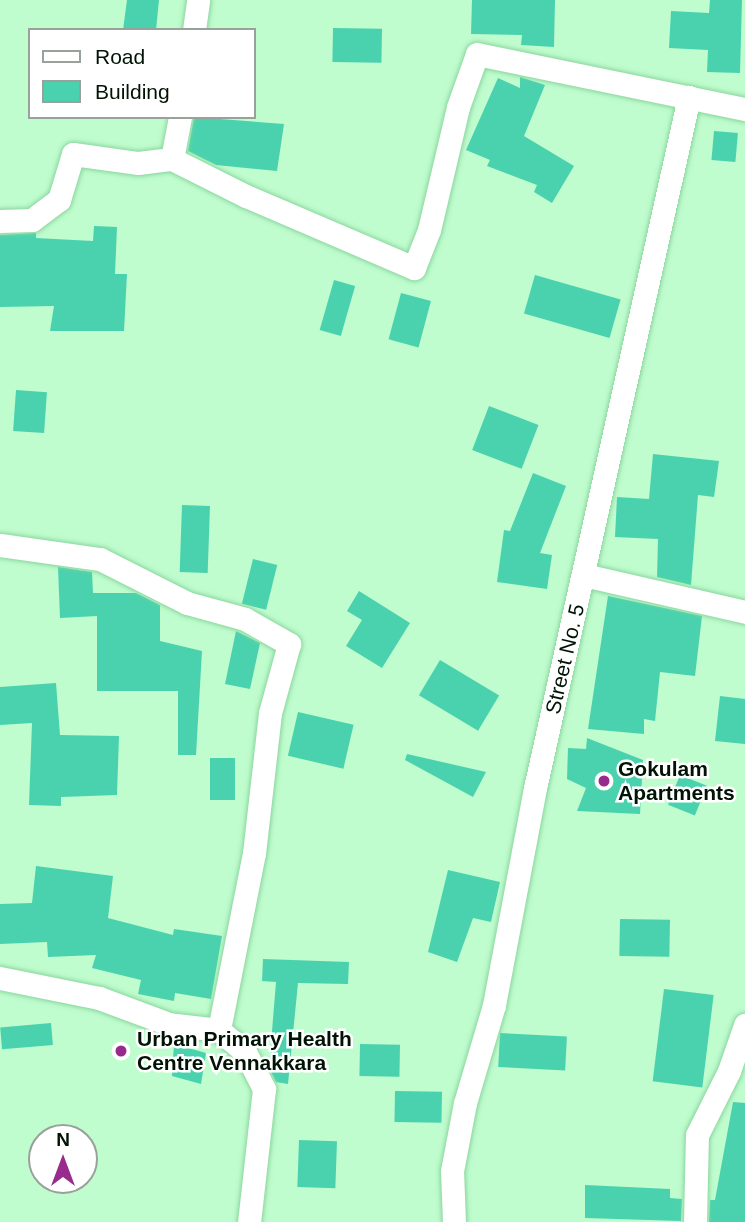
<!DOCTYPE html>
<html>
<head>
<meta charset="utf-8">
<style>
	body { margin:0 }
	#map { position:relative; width:745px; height:1222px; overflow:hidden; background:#bffcce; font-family:Helvetica,sans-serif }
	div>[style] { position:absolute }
	.building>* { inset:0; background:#4ad2ae; transform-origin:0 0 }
	.roads { filter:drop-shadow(0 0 2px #8ad69e) drop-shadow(0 0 2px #8ad69e) }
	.street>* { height:23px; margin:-11.5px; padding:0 11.5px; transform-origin:11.5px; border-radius:11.5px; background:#fff }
	.dots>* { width:19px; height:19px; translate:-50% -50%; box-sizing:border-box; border:4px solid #fff; border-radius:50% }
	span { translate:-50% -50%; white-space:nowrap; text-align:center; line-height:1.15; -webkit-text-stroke:5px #fff; paint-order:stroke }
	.street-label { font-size:21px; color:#001305 }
	.poi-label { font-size:21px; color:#001305; font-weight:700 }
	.left { translate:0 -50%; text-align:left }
	.legend { position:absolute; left:28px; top:28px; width:228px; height:91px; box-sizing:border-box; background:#fff; border:2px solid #99a19b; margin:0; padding:9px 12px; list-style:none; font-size:21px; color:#001305 }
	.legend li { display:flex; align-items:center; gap:14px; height:35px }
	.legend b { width:35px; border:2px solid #99a19b }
	.north { position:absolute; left:28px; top:1124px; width:70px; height:70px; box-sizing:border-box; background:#fff; border:2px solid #99a19b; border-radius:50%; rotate:0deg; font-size:19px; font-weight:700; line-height:28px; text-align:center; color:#001305 }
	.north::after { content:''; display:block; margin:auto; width:24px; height:32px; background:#972c8d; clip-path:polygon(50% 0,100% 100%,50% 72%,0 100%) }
</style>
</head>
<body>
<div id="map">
	<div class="building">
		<div style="clip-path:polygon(127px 0,159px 0,156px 30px,123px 30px)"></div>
		<div style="clip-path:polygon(472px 0,555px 0,554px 47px,521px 45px,522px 35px,471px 34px)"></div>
		<div style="clip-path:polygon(710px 0,742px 0,740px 73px,707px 72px,708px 50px,669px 48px,671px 11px,709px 13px)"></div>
		<div style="left:333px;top:28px;width:49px;height:34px;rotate:1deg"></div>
		<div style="clip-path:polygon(520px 77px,545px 85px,524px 136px,574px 166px,552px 203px,534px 192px,537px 185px,487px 166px,490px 160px,466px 150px,498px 78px,520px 88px)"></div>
		<div style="clip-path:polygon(194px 117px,284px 124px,277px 171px,216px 165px,188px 151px)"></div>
		<div style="left:714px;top:131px;width:24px;height:29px;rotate:5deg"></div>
		<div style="clip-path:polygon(94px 226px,117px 227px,115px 274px,127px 274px,124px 331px,50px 331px,54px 306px,0 307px,0 235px,36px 233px,36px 238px,93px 241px)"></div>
		<div style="left:535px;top:275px;width:89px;height:40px;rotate:16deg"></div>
		<div style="left:334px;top:280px;width:22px;height:52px;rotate:16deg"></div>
		<div style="left:401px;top:293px;width:31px;height:48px;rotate:15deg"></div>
		<div style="left:16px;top:390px;width:31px;height:41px;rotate:4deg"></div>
		<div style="left:489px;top:406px;width:53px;height:47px;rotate:21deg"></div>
		<div style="clip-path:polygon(653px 454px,719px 461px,714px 497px,698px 495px,691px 585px,657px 577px,658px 539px,615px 537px,617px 497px,649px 499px)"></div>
		<div style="clip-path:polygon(533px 473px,566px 486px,540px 553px,552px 555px,547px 589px,497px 582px,504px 530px,510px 531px)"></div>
		<div style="left:182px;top:505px;width:28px;height:67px;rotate:2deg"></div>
		<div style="left:253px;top:559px;width:25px;height:46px;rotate:14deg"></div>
		<div style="clip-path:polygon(58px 567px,92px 572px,93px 593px,136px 593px,160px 605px,160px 641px,202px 651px,196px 755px,178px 755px,178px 691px,97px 691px,97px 616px,60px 618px)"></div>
		<div style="clip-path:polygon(359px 591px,410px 623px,382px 668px,346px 646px,362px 620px,347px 611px)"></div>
		<div style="clip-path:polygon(608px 596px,702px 616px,695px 676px,660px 672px,655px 721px,644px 719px,644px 734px,588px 729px)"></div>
		<div style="clip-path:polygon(236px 631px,260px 643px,250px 689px,225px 684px)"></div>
		<div style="left:440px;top:660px;width:69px;height:41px;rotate:31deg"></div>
		<div style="clip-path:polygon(56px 683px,60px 735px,119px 736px,117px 795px,61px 797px,61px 806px,29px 805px,32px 723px,0 725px,0 687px)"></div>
		<div style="clip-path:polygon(720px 696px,745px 699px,745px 744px,715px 741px)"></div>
		<div style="left:298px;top:712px;width:57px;height:45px;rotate:13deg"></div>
		<div style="clip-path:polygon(587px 738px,643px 760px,640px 814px,577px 811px,586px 788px,567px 779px,568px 748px,586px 749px)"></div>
		<div style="clip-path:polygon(407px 754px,486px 772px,473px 797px,405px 760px)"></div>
		<div style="left:210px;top:758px;width:25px;height:42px"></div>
		<div style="left:680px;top:775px;width:29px;height:32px;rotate:22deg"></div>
		<div style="clip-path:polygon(36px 866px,113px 876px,108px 918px,173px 935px,174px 929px,222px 936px,211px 999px,175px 993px,174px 1001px,138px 994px,141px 980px,92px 968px,96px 955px,48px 957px,47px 942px,0 944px,0 904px,32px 903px)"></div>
		<div style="clip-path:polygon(448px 870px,500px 882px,491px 922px,473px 918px,457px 962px,428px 952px)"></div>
		<div style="left:620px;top:919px;width:50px;height:37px;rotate:1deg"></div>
		<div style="clip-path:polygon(263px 959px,349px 962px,348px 984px,298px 983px,288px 1084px,276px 1082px,269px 1068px,276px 982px,262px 981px)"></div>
		<div style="left:664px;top:989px;width:50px;height:93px;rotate:7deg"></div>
		<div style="left:51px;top:1023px;width:22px;height:51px;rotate:85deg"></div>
		<div style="left:500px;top:1033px;width:67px;height:34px;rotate:3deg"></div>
		<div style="clip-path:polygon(174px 1044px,206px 1053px,201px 1084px,172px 1076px)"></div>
		<div style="left:360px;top:1044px;width:40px;height:32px;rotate:1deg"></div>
		<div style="left:395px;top:1091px;width:47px;height:31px;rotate:1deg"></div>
		<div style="clip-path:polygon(733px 1102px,745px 1103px,745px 1222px,709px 1222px,710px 1200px,715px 1200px)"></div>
		<div style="left:299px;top:1140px;width:38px;height:47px;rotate:2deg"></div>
		<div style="clip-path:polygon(585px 1185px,670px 1189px,670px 1198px,682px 1199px,681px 1221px,585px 1218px)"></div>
	</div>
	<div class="roads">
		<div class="street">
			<div style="left:194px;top:30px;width:30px;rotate:-82deg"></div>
			<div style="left:180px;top:117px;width:43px;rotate:100.8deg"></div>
			<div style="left:172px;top:159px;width:83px;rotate:26.6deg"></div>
			<div style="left:246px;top:196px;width:183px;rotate:23.2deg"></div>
			<div style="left:414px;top:268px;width:41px;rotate:-68.5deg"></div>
			<div style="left:429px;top:230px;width:126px;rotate:-76.7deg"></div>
			<div style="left:458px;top:107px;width:56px;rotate:-70.3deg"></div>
			<div style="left:477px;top:54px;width:274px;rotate:11.6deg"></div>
			<div style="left:0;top:221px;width:32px;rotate:-2deg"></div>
			<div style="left:32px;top:220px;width:34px;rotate:-37deg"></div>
			<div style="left:59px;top:200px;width:48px;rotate:-73.1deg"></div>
			<div style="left:73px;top:154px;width:66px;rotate:7.9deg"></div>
			<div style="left:138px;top:163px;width:34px;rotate:-7deg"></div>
			<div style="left:0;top:545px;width:101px;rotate:8deg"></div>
			<div style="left:100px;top:559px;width:97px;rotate:26.8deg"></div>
			<div style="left:187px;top:603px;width:60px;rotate:15.4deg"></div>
			<div style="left:245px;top:619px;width:51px;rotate:29.6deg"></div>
			<div style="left:289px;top:644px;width:72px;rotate:105.4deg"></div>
			<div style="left:270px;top:713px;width:141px;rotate:96.5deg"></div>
			<div style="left:254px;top:853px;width:180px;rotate:101.2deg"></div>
			<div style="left:219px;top:1030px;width:50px;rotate:-173.2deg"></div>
			<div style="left:169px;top:1024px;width:75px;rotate:-159.6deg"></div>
			<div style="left:99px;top:998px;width:101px;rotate:-168.6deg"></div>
			<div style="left:584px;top:575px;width:165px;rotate:12.9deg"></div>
			<div style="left:219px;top:1030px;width:34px;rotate:40deg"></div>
			<div style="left:245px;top:1052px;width:42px;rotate:62.8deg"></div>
			<div style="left:264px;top:1089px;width:134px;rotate:96.4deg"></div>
			<div style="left:454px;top:1222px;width:51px;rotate:-92.2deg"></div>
			<div style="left:452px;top:1171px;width:69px;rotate:-79.2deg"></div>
			<div style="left:465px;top:1103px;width:102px;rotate:-73.5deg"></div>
			<div style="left:494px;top:1005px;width:221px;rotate:-79.3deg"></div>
			<div style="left:535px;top:788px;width:708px;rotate:-77.44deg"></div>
			<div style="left:695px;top:1222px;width:87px;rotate:-88.7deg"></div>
			<div style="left:697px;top:1135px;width:72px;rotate:-63.4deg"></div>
			<div style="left:729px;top:1071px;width:49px;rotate:-70.8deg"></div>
		</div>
	</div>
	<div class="dots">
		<div style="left:604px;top:781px;background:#972c8d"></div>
		<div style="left:121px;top:1051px;background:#972c8d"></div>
	</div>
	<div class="street-label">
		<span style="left:565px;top:659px;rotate:-77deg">Street No. 5</span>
	</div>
	<div class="poi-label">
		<span class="left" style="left:618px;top:781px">Gokulam<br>Apartments</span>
		<span class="left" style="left:137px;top:1051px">Urban Primary Health<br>Centre Vennakkara</span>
	</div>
	<ul class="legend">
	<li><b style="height:9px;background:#fff"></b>Road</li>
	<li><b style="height:19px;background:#4ad2ae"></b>Building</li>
	</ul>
	<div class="north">N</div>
</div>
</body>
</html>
